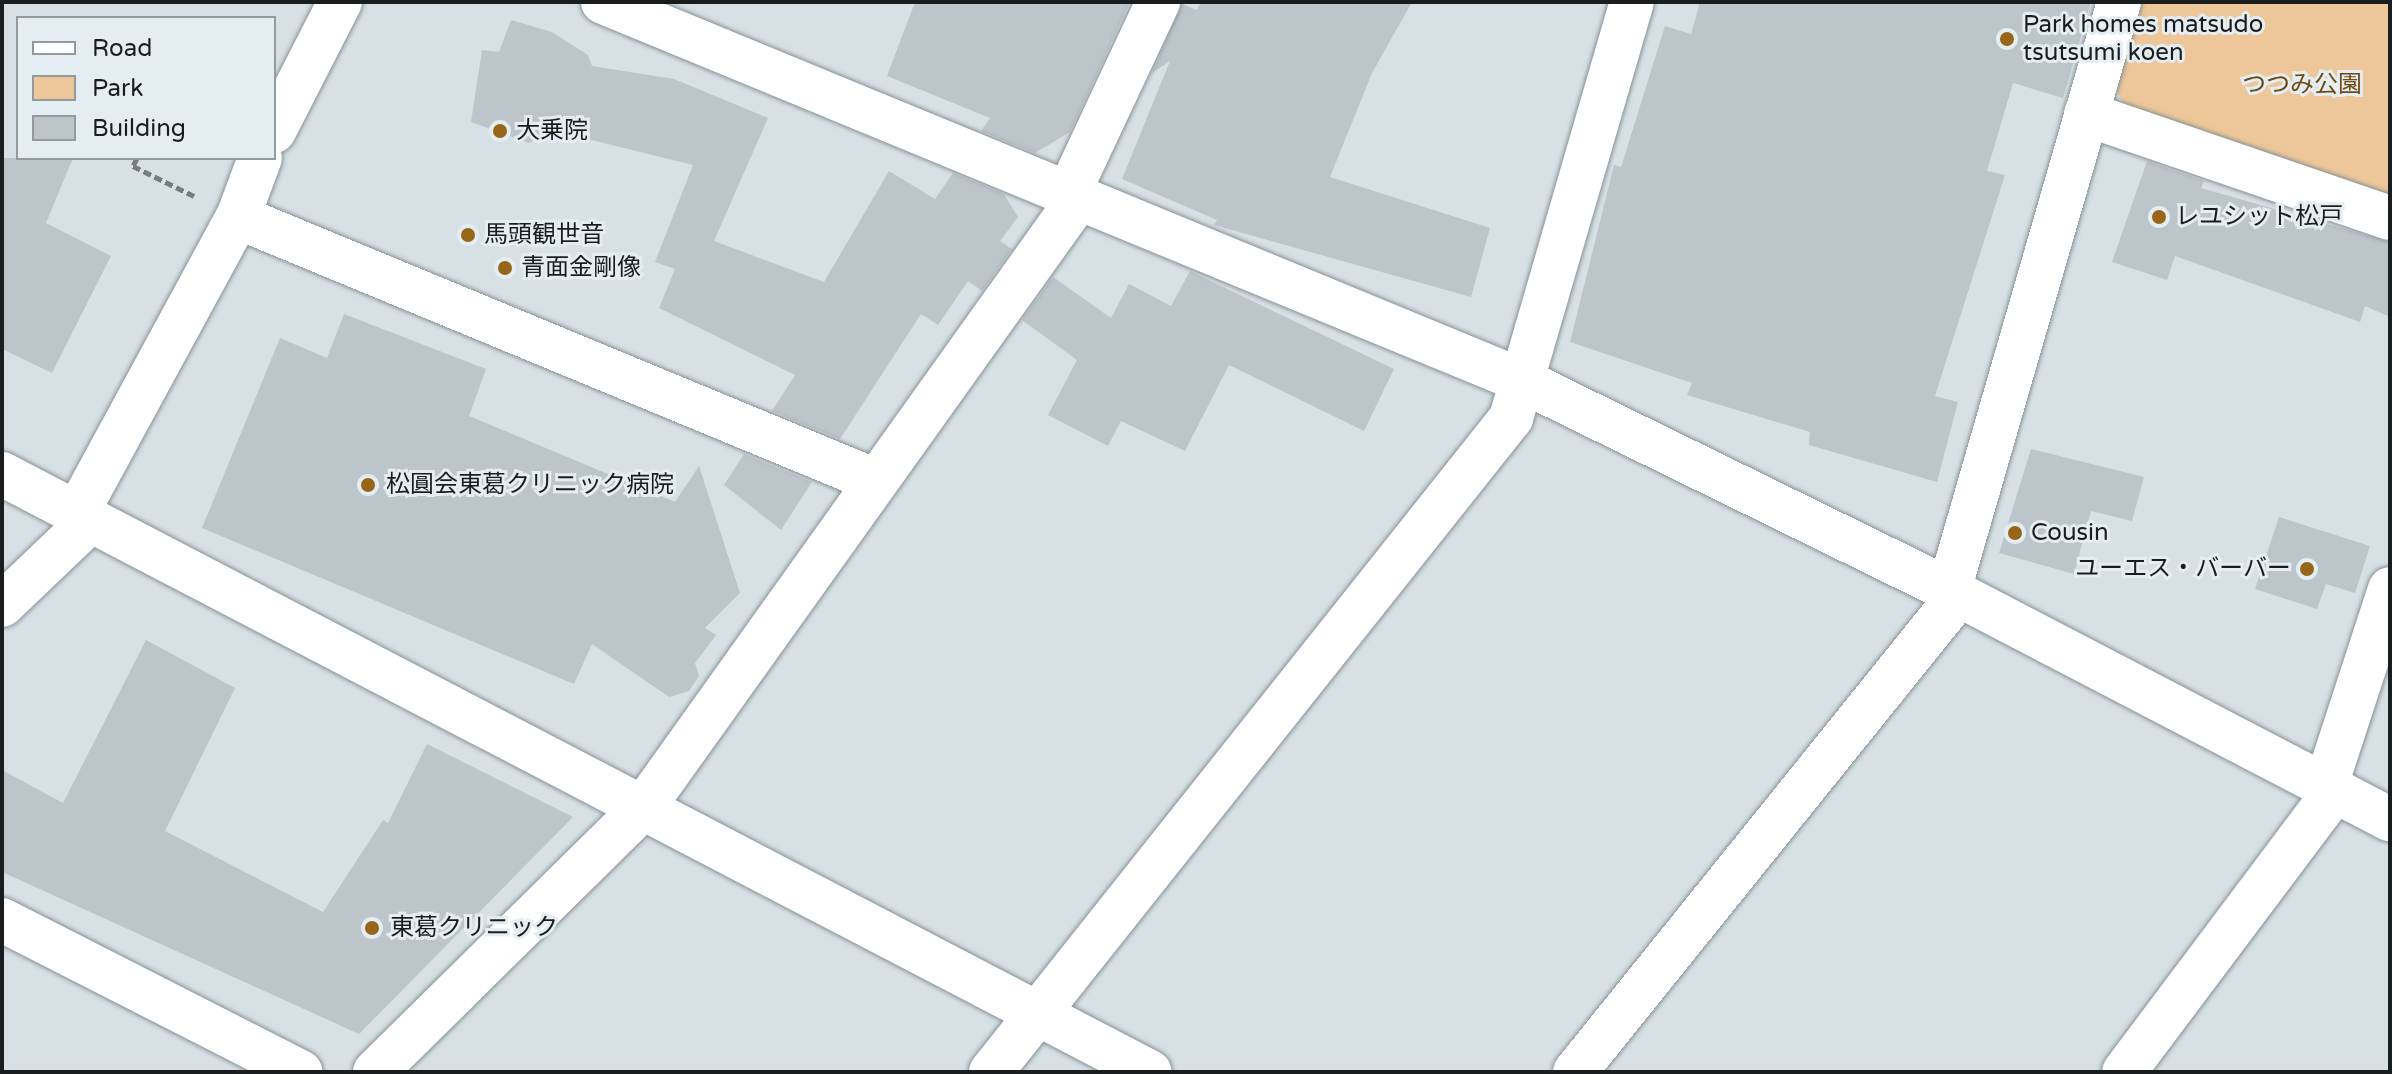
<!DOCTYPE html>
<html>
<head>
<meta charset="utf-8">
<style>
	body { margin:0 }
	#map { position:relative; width:2392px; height:1074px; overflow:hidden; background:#d6e0e5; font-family:"Varela Round","Noto Sans JP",sans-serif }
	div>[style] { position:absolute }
	.green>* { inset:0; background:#edc799 }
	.building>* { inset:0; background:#bcc6ca }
	.path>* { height:5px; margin-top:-2.5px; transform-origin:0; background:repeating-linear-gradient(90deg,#767d80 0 8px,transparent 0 12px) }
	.roads { filter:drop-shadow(0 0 2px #889195) drop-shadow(0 0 2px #889195) }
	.minor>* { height:44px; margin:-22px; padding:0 22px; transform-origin:22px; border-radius:22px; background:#fff }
	.dots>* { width:22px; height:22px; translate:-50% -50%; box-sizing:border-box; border:4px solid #e4edf2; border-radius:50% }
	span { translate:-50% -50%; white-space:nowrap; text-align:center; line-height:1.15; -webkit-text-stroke:6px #e4edf2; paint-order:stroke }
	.poi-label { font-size:24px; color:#191d1e }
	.left { translate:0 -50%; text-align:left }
	.right { translate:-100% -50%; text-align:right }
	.park-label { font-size:24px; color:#6f4a12 }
	.frame { position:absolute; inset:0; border:4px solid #191d1e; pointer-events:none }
	.legend { position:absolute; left:16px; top:16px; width:260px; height:144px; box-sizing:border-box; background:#e4edf2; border:2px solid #939a9d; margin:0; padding:10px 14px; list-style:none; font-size:24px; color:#191d1e }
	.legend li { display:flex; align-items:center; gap:16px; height:40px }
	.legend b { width:40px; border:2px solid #939a9d }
</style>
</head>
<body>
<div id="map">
	<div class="green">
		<div style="clip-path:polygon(2137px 2px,2390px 2px,2390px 204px,2127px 110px,2113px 83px)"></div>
	</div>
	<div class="building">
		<div style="clip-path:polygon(915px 2px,1130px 2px,1070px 132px,1035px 153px,981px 131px,990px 118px,887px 76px)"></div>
		<div style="clip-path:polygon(1201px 2px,1412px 2px,1372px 73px,1330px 177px,1490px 228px,1471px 297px,1214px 225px,1217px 220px,1122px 179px,1170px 61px,1152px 73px,1182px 4px,1197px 10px)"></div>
		<div style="clip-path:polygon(1700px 2px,2091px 2px,2063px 98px,2013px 83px,1987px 171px,2005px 175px,1935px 396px,1958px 402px,1937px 482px,1809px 445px,1810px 432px,1687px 395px,1692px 383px,1570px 342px,1614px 165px,1621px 167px,1665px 26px,1691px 34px)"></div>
		<div style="clip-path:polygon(511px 20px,552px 32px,588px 55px,592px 66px,674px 79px,768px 118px,714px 241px,824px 282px,889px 171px,935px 199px,953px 173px,1004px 194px,1018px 217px,1000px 241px,1012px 249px,982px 291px,968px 281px,938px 325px,921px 314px,840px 439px,772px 411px,795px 375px,659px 308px,675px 269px,655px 262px,693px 165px,551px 130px,529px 143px,471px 122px,482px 50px,499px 52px)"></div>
		<div style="clip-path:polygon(2px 158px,73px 158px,46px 223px,111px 256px,52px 373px,2px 349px)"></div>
		<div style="clip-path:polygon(2147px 161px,2204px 181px,2201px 188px,2390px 242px,2390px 317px,2365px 306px,2360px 322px,2175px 256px,2167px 280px,2112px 262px)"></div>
		<div style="clip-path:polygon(1190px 271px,1394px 369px,1364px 431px,1229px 365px,1185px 451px,1121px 421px,1108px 446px,1048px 415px,1077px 360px,1022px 320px,1053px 277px,1111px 318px,1129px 284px,1171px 306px)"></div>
		<div style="clip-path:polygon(344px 314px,486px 369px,469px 416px,675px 502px,699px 466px,740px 593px,705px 628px,716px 635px,695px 663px,699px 676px,689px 691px,669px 697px,592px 644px,574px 684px,202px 528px,280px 338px,327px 358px)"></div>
		<div style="clip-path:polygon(2031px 449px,2144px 477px,2132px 521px,2091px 511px,2074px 574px,1999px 553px)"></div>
		<div style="clip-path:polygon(744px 454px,812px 482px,781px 530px,724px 485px)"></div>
		<div style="clip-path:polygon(2279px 517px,2370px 546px,2355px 593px,2326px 584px,2317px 609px,2255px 589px)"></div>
		<div style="clip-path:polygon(146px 640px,235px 688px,165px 831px,323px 912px,383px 820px,388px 823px,427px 744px,573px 817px,359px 1034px,2px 872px,2px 770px,63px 803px)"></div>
	</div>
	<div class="path">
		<div style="left:137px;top:158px;width:9px;rotate:117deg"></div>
		<div style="left:133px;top:166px;width:68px;rotate:26.2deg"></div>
	</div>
	<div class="roads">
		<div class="minor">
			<div style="left:603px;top:2px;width:995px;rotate:22.39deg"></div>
			<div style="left:1523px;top:381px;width:486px;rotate:26.1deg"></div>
			<div style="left:1959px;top:595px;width:486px;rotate:27.5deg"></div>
			<div style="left:2086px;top:114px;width:321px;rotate:18.9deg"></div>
			<div style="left:274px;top:131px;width:145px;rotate:-62.9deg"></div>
			<div style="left:1070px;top:190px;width:208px;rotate:-64.9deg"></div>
			<div style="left:238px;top:217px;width:685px;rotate:22.48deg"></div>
			<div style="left:2px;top:474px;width:1294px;rotate:27.52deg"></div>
			<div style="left:77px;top:513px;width:337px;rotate:-61.5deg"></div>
			<div style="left:238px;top:217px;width:63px;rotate:-69.6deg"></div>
			<div style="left:1949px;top:590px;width:612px;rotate:-73.87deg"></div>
			<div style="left:2px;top:605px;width:123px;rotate:-43.7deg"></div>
			<div style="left:2326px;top:785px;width:206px;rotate:-71.9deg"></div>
			<div style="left:2px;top:920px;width:335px;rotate:27deg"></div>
			<div style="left:375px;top:1072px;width:376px;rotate:-44.6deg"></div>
			<div style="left:643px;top:808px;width:753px;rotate:-54.45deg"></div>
			<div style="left:991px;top:1072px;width:836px;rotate:-51.51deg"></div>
			<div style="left:1511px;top:418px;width:433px;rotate:-73.8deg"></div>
			<div style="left:1575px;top:1072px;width:612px;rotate:-51.16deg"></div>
			<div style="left:2124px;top:1072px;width:353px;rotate:-53.1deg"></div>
		</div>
	</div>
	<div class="dots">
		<div style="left:2007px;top:39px;background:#986619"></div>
		<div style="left:500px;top:131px;background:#986619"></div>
		<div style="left:2159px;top:217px;background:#986619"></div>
		<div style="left:468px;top:235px;background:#986619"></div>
		<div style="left:505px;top:268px;background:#986619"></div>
		<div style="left:368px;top:485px;background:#986619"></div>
		<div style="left:2015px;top:533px;background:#986619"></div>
		<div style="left:2307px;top:569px;background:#986619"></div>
		<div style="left:372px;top:928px;background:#986619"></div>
	</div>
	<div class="poi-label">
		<span class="left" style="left:2023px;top:39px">Park homes matsudo<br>tsutsumi koen</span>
		<span class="left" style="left:516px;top:131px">大乗院</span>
		<span class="left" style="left:2175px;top:217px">レユシット松戸</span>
		<span class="left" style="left:484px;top:235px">馬頭観世音</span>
		<span class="left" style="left:521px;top:268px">青面金剛像</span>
		<span class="left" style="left:386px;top:485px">松圓会東葛クリニック病院</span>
		<span class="left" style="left:2031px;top:533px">Cousin</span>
		<span class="right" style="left:2291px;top:569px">ユーエス・バーバー</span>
		<span class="left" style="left:390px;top:928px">東葛クリニック</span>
	</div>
	<div class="park-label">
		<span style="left:2302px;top:85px">つつみ公園</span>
	</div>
	<div class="frame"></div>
	<ul class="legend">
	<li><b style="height:10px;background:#fff"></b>Road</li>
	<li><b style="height:22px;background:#edc799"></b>Park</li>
	<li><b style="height:22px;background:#bcc6ca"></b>Building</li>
	</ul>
</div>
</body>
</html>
